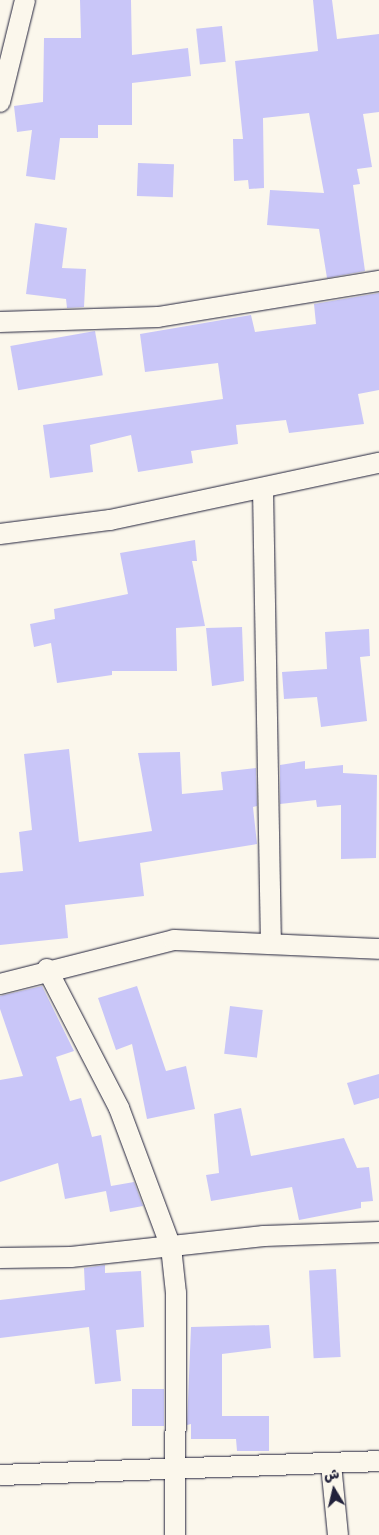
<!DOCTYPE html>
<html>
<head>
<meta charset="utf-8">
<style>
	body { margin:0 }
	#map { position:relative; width:379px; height:1535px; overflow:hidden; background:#fbf7ec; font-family:"Balsamiq Sans","Playpen Sans Arabic",sans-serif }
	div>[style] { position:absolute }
	.building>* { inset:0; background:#c9c6f8; transform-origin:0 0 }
	.roads { filter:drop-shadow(0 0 1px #22223b) drop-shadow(0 0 1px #22223b) }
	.minor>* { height:20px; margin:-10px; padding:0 10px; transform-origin:10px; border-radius:10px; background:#fbf7ec }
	span { translate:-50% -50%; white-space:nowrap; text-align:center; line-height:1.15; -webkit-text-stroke:4.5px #fbf7ec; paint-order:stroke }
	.north { position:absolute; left:309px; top:1465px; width:50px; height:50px; -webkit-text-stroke:4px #fbf7ec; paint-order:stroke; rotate:351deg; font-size:14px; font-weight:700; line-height:20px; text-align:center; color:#22223b }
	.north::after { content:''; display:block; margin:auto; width:18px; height:22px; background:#22223b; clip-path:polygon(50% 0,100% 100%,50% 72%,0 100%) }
</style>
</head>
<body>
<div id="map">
	<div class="building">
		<div style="clip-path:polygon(80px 0,131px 0,132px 55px,188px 48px,191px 76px,132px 83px,132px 125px,98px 125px,98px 138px,60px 138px,55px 180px,26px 176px,32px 130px,17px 132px,14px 106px,43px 102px,44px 38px,81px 38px)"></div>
		<div style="clip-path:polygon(313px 0,332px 0,337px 39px,379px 34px,379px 112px,363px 114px,372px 167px,357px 169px,360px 184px,353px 185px,365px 271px,327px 278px,319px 229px,267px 225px,270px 190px,324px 193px,309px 113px,263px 118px,264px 188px,249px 189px,248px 180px,234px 181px,233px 139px,243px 139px,235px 61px,318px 51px)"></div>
		<div style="left:222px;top:26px;width:36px;height:26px;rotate:84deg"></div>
		<div style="left:138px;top:163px;width:36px;height:33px;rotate:2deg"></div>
		<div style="clip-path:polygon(35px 223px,67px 228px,62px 268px,86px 269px,84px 307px,67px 308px,66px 299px,26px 294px)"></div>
		<div style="clip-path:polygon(379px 293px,379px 390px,358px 394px,364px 424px,289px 433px,286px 420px,236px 425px,238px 444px,191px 451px,193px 463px,138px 472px,131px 435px,90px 445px,93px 472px,50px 478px,43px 425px,223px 399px,218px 363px,145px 372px,140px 334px,251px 315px,255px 332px,316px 324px,314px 304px)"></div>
		<div style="left:95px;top:331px;width:45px;height:86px;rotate:80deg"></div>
		<div style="clip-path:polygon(195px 540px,197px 561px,192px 561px,205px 626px,176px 628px,177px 671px,112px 671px,112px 675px,57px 683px,51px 643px,34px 647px,30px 624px,55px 619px,54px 609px,128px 594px,120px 553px)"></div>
		<div style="clip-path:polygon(242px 627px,244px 681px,212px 686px,206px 628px)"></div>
		<div style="clip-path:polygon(369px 629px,370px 656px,360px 657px,367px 721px,321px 727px,317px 697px,284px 699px,282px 672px,327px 669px,325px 632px)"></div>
		<div style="clip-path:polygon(69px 749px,79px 842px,152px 831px,138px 753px,180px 752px,182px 794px,223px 790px,221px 772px,256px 768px,257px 806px,253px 807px,257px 844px,140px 863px,144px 896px,65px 905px,68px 938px,0 945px,0 873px,23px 871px,19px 832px,32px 830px,24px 754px)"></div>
		<div style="clip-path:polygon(305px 761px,305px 769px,343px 765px,343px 773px,377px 775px,376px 858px,341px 859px,341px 805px,317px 807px,316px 800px,280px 804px,280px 765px)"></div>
		<div style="clip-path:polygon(42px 986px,74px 1051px,56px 1057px,70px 1101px,81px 1098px,92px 1137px,101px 1135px,111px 1186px,134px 1182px,143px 1206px,110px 1212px,106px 1191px,65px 1199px,58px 1163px,0 1182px,0 1080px,23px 1076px,0 1009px,0 996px)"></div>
		<div style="clip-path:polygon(137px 986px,166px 1071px,186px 1066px,195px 1109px,147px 1119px,132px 1044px,116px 1050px,98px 998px)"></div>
		<div style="left:230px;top:1006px;width:33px;height:48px;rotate:7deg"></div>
		<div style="clip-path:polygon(379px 1074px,379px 1098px,354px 1105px,347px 1083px)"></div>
		<div style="clip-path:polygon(241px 1108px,251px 1156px,344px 1138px,357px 1168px,369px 1167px,373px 1201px,361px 1202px,361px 1208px,299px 1220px,292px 1187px,211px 1201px,206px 1175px,219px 1173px,214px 1114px)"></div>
		<div style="clip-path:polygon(105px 1265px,105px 1273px,141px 1271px,144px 1327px,116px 1330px,121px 1381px,95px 1384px,89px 1327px,0 1338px,0 1300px,85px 1290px,84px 1268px)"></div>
		<div style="left:336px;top:1269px;width:88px;height:27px;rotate:87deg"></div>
		<div style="clip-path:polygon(269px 1325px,271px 1348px,222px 1354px,222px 1416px,269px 1416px,269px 1451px,237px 1451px,236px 1439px,191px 1439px,191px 1424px,187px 1425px,191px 1327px)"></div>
		<div style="left:164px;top:1389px;width:37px;height:32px;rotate:90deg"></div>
	</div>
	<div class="roads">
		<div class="minor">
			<div style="left:0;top:102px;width:105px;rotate:-76.2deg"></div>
			<div style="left:0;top:322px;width:158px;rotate:-1.8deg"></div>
			<div style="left:158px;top:317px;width:224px;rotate:-9.3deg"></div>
			<div style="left:263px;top:489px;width:454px;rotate:89deg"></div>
			<div style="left:0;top:534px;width:111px;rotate:-7.3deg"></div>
			<div style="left:110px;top:520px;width:275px;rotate:-12deg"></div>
			<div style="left:47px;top:969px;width:157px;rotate:62.6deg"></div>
			<div style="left:119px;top:1108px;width:148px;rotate:69.5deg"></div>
			<div style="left:171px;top:1247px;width:46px;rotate:83.8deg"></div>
			<div style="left:176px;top:1293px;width:242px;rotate:90.2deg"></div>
			<div style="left:0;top:984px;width:179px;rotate:-14.2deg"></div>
			<div style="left:174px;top:940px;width:205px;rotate:2.5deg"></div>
			<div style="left:0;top:1258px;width:71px;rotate:-0.8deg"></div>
			<div style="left:71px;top:1257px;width:194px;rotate:-6.2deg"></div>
			<div style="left:264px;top:1236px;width:115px;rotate:-2deg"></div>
			<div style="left:331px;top:1464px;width:71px;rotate:84.4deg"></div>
			<div style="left:0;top:1475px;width:379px;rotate:-2.1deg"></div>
		</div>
	</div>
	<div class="north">ش</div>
</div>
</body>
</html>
